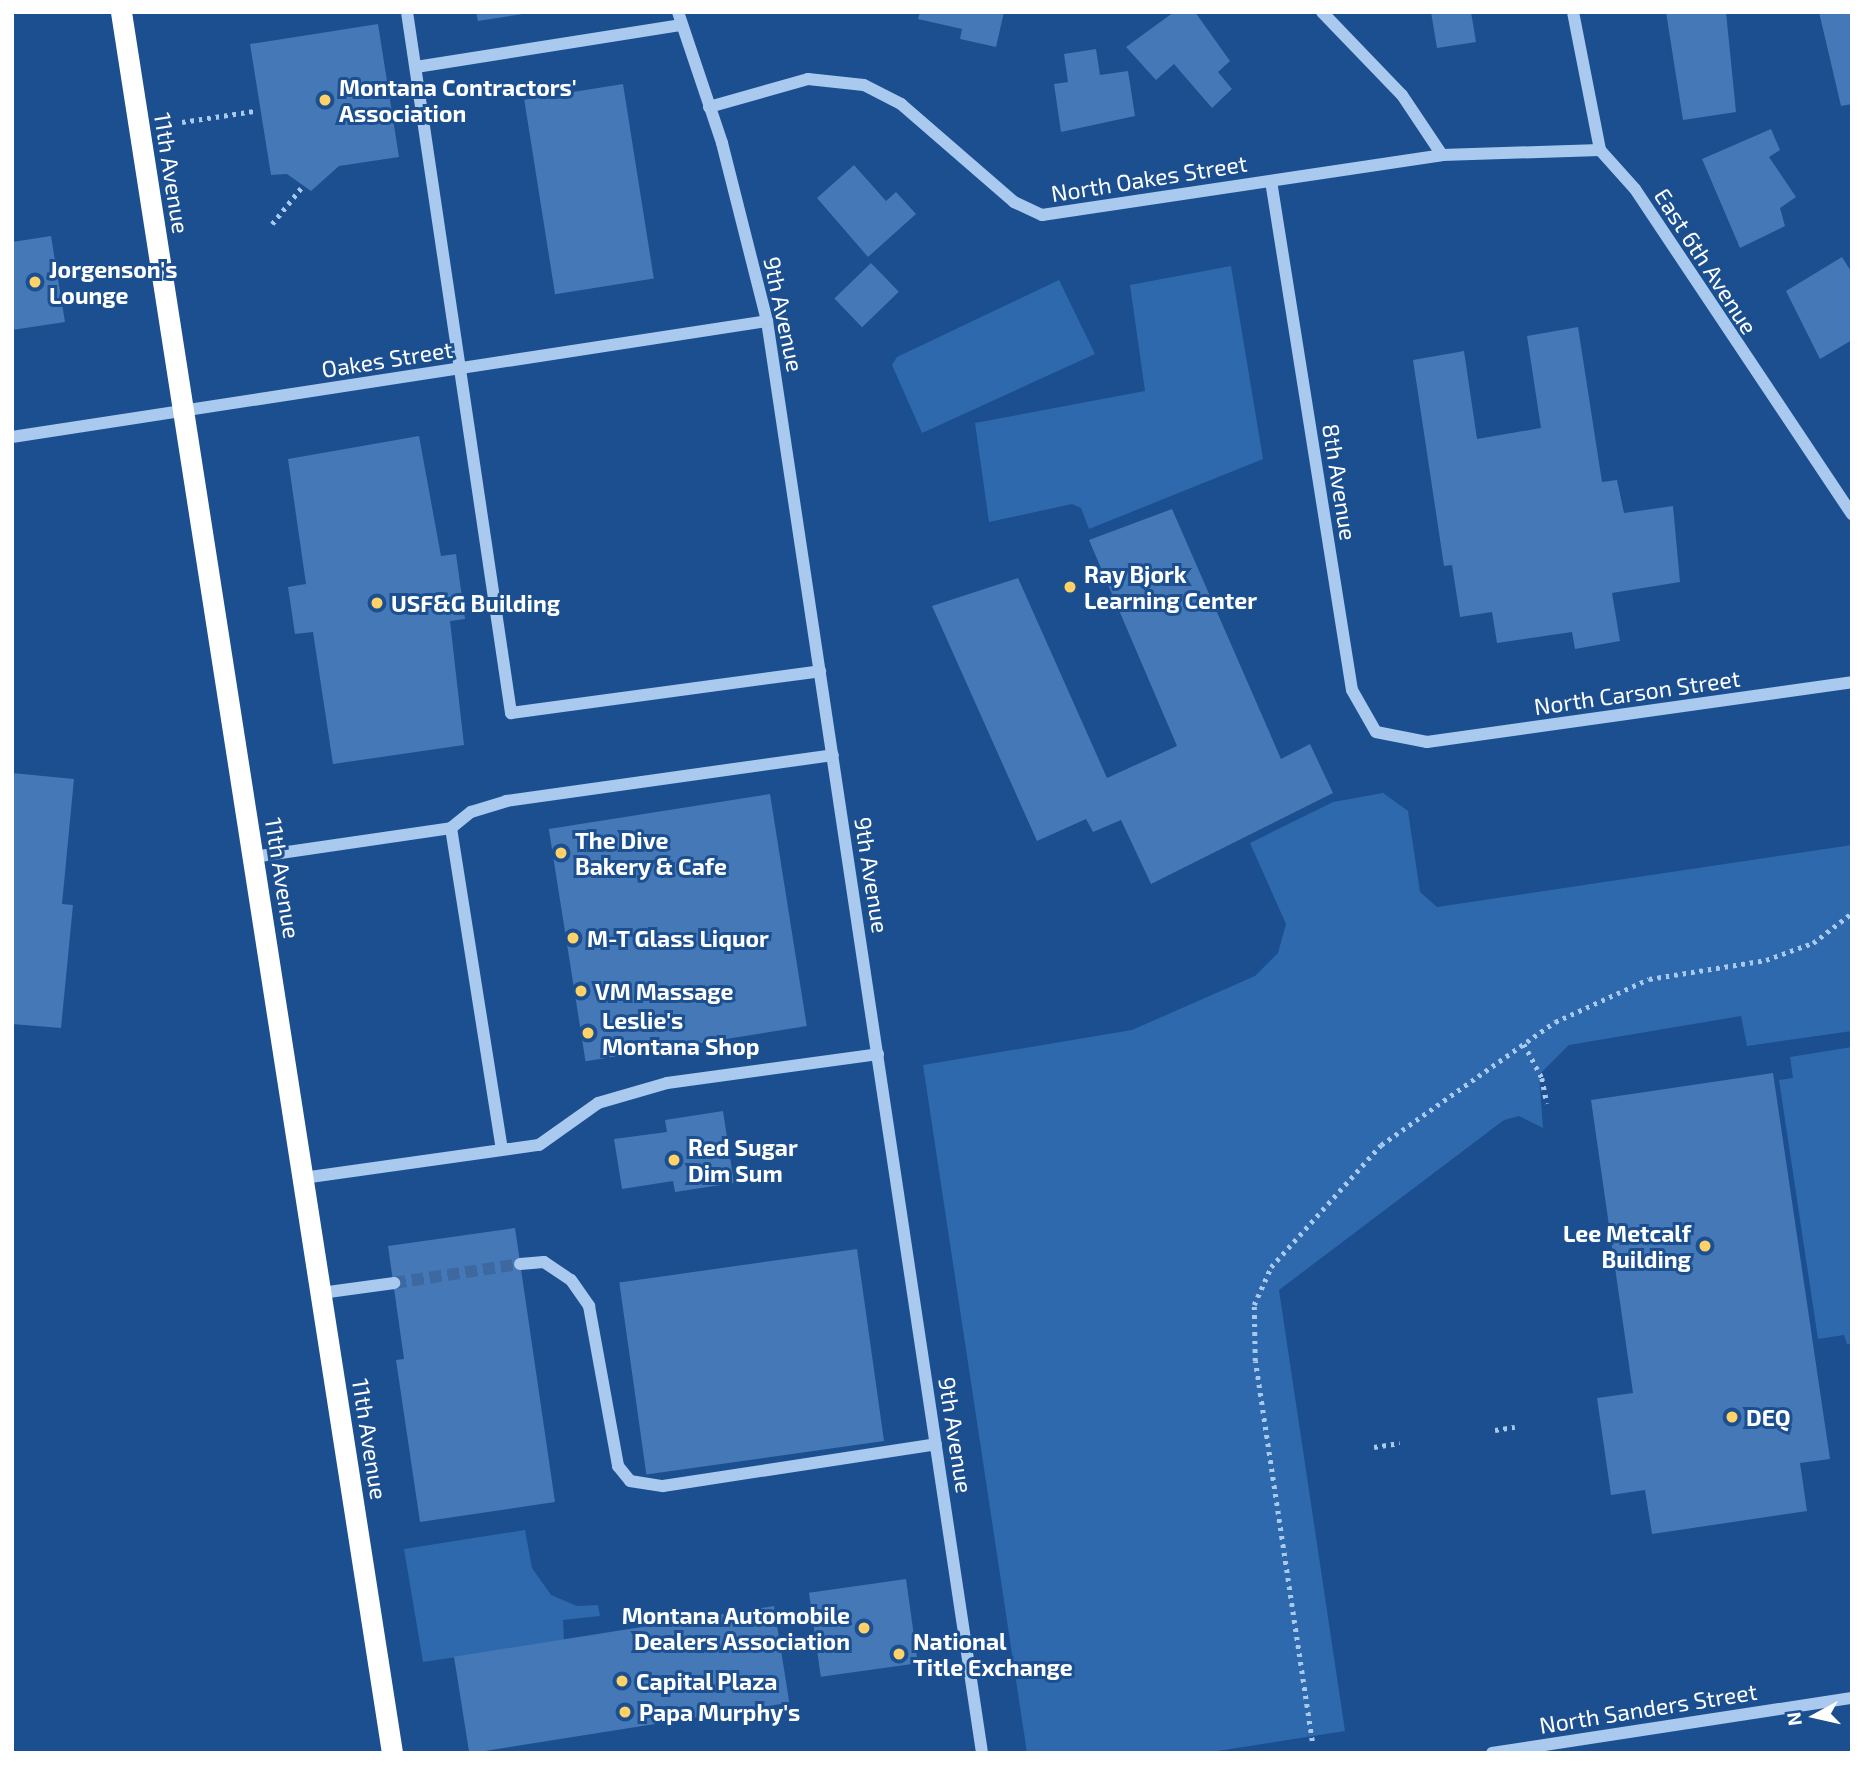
<!DOCTYPE html>
<html>
<head>
<meta charset="utf-8">
<style>
	body { margin:0 }
	#map { position:relative; width:1864px; height:1765px; overflow:hidden; background:#1b4f8f; font-family:"Exo 2",sans-serif }
	div>[style] { position:absolute }
	.green>* { inset:0; background:#2e69ad }
	.building>* { inset:0; background:#4478b7; transform-origin:0 0 }
	.minor-tunnel>* { height:12px; margin-top:-6px; transform-origin:0; background:repeating-linear-gradient(90deg,#3d69a0 0 12px,transparent 0 18px) }
	.path>* { height:4.5px; margin-top:-2.25px; transform-origin:0; background:repeating-linear-gradient(90deg,#a9c9ee 0 3.5px,transparent 0 8.5px) }
	.minor>* { height:12px; margin:-6px; padding:0 6px; transform-origin:6px; border-radius:6px; background:#a9c9ee }
	.highway>* { height:21px; margin:-10.5px; padding:0 10.5px; transform-origin:10.5px; border-radius:10.5px; background:#fff }
	.dots>* { width:19px; height:19px; translate:-50% -50%; box-sizing:border-box; border:4px solid #1b4f8f; border-radius:50% }
	span { translate:-50% -50%; white-space:nowrap; text-align:center; line-height:1.15; -webkit-text-stroke:6px #1b4f8f; paint-order:stroke }
	.poi-label { font-size:23px; color:#fff; font-weight:700 }
	.left { translate:0 -50%; text-align:left }
	.right { translate:-100% -50%; text-align:right }
	.street-label { font-size:23px; color:#fff }
	.frame { position:absolute; inset:0; border:14px solid #fff; pointer-events:none }
	.north { position:absolute; left:1780px; top:1681px; width:70px; height:70px; -webkit-text-stroke:5px #1b4f8f; paint-order:stroke; rotate:262deg; font-size:19px; font-weight:700; line-height:28px; text-align:center; color:#fff }
	.north::after { content:''; display:block; margin:auto; width:24px; height:32px; background:#fff; clip-path:polygon(50% 0,100% 100%,50% 72%,0 100%) }
</style>
</head>
<body>
<div id="map">
	<div class="green">
		<div style="clip-path:polygon(1231px 266px,1263px 459px,1089px 529px,1081px 508px,1072px 504px,989px 522px,975px 423px,1145px 391px,1130px 285px)"></div>
		<div style="clip-path:polygon(1059px 280px,1095px 354px,922px 433px,892px 365px,897px 357px)"></div>
		<div style="clip-path:polygon(1383px 793px,1408px 811px,1420px 892px,1437px 907px,1852px 845px,1852px 1031px,1747px 1046px,1741px 1016px,1569px 1045px,1539px 1075px,1543px 1128px,1519px 1116px,1504px 1120px,1279px 1290px,1345px 1731px,1205px 1753px,1027px 1753px,923px 1065px,1132px 1030px,1255px 976px,1278px 953px,1286px 924px,1250px 843px,1333px 802px)"></div>
		<div style="clip-path:polygon(1852px 1047px,1852px 1344px,1847px 1344px,1844px 1335px,1818px 1339px,1779px 1080px,1793px 1078px,1790px 1057px)"></div>
		<div style="clip-path:polygon(525px 1530px,532px 1568px,551px 1595px,577px 1606px,598px 1605px,600px 1616px,563px 1620px,564px 1641px,423px 1662px,404px 1549px)"></div>
	</div>
	<div class="building">
		<div style="clip-path:polygon(476px 12px,523px 12px,523px 14px,478px 21px)"></div>
		<div style="clip-path:polygon(920px 12px,1004px 12px,996px 47px,960px 39px,962px 29px,918px 19px)"></div>
		<div style="clip-path:polygon(1174px 12px,1195px 12px,1230px 61px,1218px 72px,1232px 89px,1212px 108px,1174px 64px,1156px 80px,1126px 47px)"></div>
		<div style="clip-path:polygon(1431px 12px,1471px 12px,1476px 42px,1437px 48px)"></div>
		<div style="clip-path:polygon(1666px 12px,1726px 12px,1736px 112px,1683px 120px)"></div>
		<div style="clip-path:polygon(1819px 12px,1852px 12px,1852px 104px,1841px 106px)"></div>
		<div style="clip-path:polygon(378px 24px,399px 157px,339px 166px,311px 191px,287px 174px,271px 175px,250px 44px)"></div>
		<div style="clip-path:polygon(1096px 49px,1100px 75px,1128px 71px,1135px 116px,1061px 132px,1054px 84px,1068px 82px,1064px 54px)"></div>
		<div style="left:623px;top:84px;width:197px;height:100px;rotate:81deg"></div>
		<div style="clip-path:polygon(1771px 129px,1780px 150px,1769px 157px,1796px 197px,1780px 208px,1785px 226px,1740px 248px,1702px 159px)"></div>
		<div style="clip-path:polygon(854px 165px,886px 201px,896px 192px,916px 214px,868px 257px,817px 198px)"></div>
		<div style="clip-path:polygon(51px 236px,65px 322px,12px 330px,12px 242px)"></div>
		<div style="clip-path:polygon(1842px 257px,1852px 273px,1852px 340px,1820px 359px,1786px 291px)"></div>
		<div style="left:871px;top:263px;width:40px;height:51px;rotate:46deg"></div>
		<div style="clip-path:polygon(1578px 327px,1602px 482px,1617px 480px,1624px 513px,1673px 506px,1680px 582px,1612px 593px,1620px 641px,1575px 649px,1572px 632px,1497px 643px,1492px 612px,1460px 617px,1452px 565px,1444px 566px,1413px 360px,1464px 351px,1477px 439px,1541px 428px,1527px 336px)"></div>
		<div style="clip-path:polygon(419px 436px,441px 556px,456px 554px,465px 619px,450px 621px,464px 745px,333px 764px,313px 632px,295px 634px,288px 587px,306px 584px,288px 459px)"></div>
		<div style="clip-path:polygon(1172px 509px,1281px 759px,1310px 744px,1333px 793px,1151px 884px,1121px 820px,1093px 832px,1086px 819px,1037px 841px,932px 606px,1018px 578px,1107px 778px,1177px 746px,1089px 540px)"></div>
		<div style="clip-path:polygon(12px 773px,74px 779px,62px 904px,73px 905px,61px 1028px,12px 1024px)"></div>
		<div style="left:770px;top:794px;width:235px;height:224px;rotate:81deg"></div>
		<div style="clip-path:polygon(1773px 1073px,1830px 1459px,1800px 1463px,1807px 1511px,1652px 1534px,1645px 1490px,1611px 1495px,1597px 1398px,1633px 1393px,1591px 1100px)"></div>
		<div style="clip-path:polygon(723px 1111px,734px 1183px,675px 1192px,673px 1181px,622px 1189px,614px 1139px,667px 1132px,665px 1120px)"></div>
		<div style="clip-path:polygon(515px 1228px,555px 1502px,420px 1522px,396px 1360px,404px 1359px,388px 1246px)"></div>
		<div style="left:857px;top:1249px;width:194px;height:240px;rotate:82deg"></div>
		<div style="left:906px;top:1579px;width:85px;height:98px;rotate:82deg"></div>
		<div style="left:774px;top:1606px;width:98px;height:324px;rotate:81deg"></div>
	</div>
	<div class="minor-tunnel">
		<div style="left:394px;top:1283px;width:127px;rotate:-8.6deg"></div>
	</div>
	<div class="path">
		<div style="left:182px;top:122px;width:73px;rotate:-8.7deg"></div>
		<div style="left:272px;top:224px;width:46px;rotate:-51.1deg"></div>
		<div style="left:1524px;top:1044px;width:38px;rotate:62deg"></div>
		<div style="left:1542px;top:1078px;width:26px;rotate:79deg"></div>
		<div style="left:1495px;top:1430px;width:20px;rotate:-9deg"></div>
		<div style="left:1374px;top:1447px;width:26px;rotate:-9deg"></div>
		<div style="left:1312px;top:1741px;width:384px;rotate:-98.5deg"></div>
		<div style="left:1255px;top:1361px;width:56px;rotate:-91deg"></div>
		<div style="left:1254px;top:1305px;width:42px;rotate:-65.9deg"></div>
		<div style="left:1271px;top:1267px;width:164px;rotate:-48deg"></div>
		<div style="left:1381px;top:1145px;width:213px;rotate:-35.3deg"></div>
		<div style="left:1555px;top:1022px;width:103px;rotate:-24.6deg"></div>
		<div style="left:1649px;top:979px;width:119px;rotate:-9.2deg"></div>
		<div style="left:1766px;top:960px;width:50px;rotate:-19.9deg"></div>
		<div style="left:1813px;top:943px;width:49px;rotate:-37.6deg"></div>
	</div>
	<div class="minor">
		<div style="left:407px;top:12px;width:709px;rotate:81.56deg"></div>
		<div style="left:511px;top:713px;width:312px;rotate:-7.7deg"></div>
		<div style="left:678px;top:12px;width:138px;rotate:71.4deg"></div>
		<div style="left:722px;top:143px;width:184px;rotate:75.8deg"></div>
		<div style="left:767px;top:321px;width:1448px;rotate:81.46deg"></div>
		<div style="left:1322px;top:12px;width:115px;rotate:46.1deg"></div>
		<div style="left:1402px;top:95px;width:72px;rotate:56.3deg"></div>
		<div style="left:1573px;top:12px;width:141px;rotate:78.9deg"></div>
		<div style="left:1600px;top:150px;width:52px;rotate:48.1deg"></div>
		<div style="left:1635px;top:189px;width:391px;rotate:56.3deg"></div>
		<div style="left:416px;top:67px;width:269px;rotate:-9deg"></div>
		<div style="left:709px;top:107px;width:103px;rotate:-15.8deg"></div>
		<div style="left:808px;top:79px;width:56px;rotate:6.1deg"></div>
		<div style="left:864px;top:85px;width:42px;rotate:27.2deg"></div>
		<div style="left:901px;top:104px;width:150px;rotate:40.9deg"></div>
		<div style="left:1014px;top:202px;width:31px;rotate:25deg"></div>
		<div style="left:1042px;top:215px;width:404px;rotate:-8.5deg"></div>
		<div style="left:1442px;top:155px;width:158px;rotate:-1.8deg"></div>
		<div style="left:1271px;top:181px;width:515px;rotate:80.96deg"></div>
		<div style="left:1352px;top:690px;width:48px;rotate:60.3deg"></div>
		<div style="left:1376px;top:732px;width:52px;rotate:11.1deg"></div>
		<div style="left:1427px;top:742px;width:429px;rotate:-8deg"></div>
		<div style="left:12px;top:437px;width:764px;rotate:-8.73deg"></div>
		<div style="left:451px;top:828px;width:325px;rotate:81deg"></div>
		<div style="left:253px;top:857px;width:200px;rotate:-8.3deg"></div>
		<div style="left:451px;top:828px;width:26px;rotate:-39deg"></div>
		<div style="left:471px;top:812px;width:37px;rotate:-17deg"></div>
		<div style="left:506px;top:801px;width:330px;rotate:-8deg"></div>
		<div style="left:303px;top:1178px;width:238px;rotate:-8deg"></div>
		<div style="left:539px;top:1145px;width:72px;rotate:-35.4deg"></div>
		<div style="left:598px;top:1103px;width:72px;rotate:-16.2deg"></div>
		<div style="left:667px;top:1083px;width:213px;rotate:-7.8deg"></div>
		<div style="left:520px;top:1264px;width:24px;rotate:-5deg"></div>
		<div style="left:544px;top:1262px;width:32px;rotate:34deg"></div>
		<div style="left:571px;top:1280px;width:32px;rotate:55deg"></div>
		<div style="left:589px;top:1306px;width:163px;rotate:79.7deg"></div>
		<div style="left:618px;top:1466px;width:19px;rotate:51deg"></div>
		<div style="left:630px;top:1481px;width:33px;rotate:9deg"></div>
		<div style="left:663px;top:1486px;width:276px;rotate:-8.7deg"></div>
		<div style="left:321px;top:1293px;width:74px;rotate:-7.8deg"></div>
		<div style="left:1492px;top:1753px;width:364px;rotate:-8.7deg"></div>
	</div>
	<div class="highway">
		<div style="left:121px;top:12px;width:1762px;rotate:81.15deg"></div>
	</div>
	<div class="dots">
		<div style="left:325px;top:100px;background:#ffd166"></div>
		<div style="left:35px;top:282px;background:#ffd166"></div>
		<div style="left:1070px;top:587px;background:#ffd166"></div>
		<div style="left:377px;top:603px;background:#ffd166"></div>
		<div style="left:561px;top:853px;background:#ffd166"></div>
		<div style="left:573px;top:938px;background:#ffd166"></div>
		<div style="left:581px;top:991px;background:#ffd166"></div>
		<div style="left:588px;top:1033px;background:#ffd166"></div>
		<div style="left:674px;top:1160px;background:#ffd166"></div>
		<div style="left:1705px;top:1246px;background:#ffd166"></div>
		<div style="left:1732px;top:1417px;background:#ffd166"></div>
		<div style="left:864px;top:1628px;background:#ffd166"></div>
		<div style="left:899px;top:1654px;background:#ffd166"></div>
		<div style="left:622px;top:1681px;background:#ffd166"></div>
		<div style="left:625px;top:1712px;background:#ffd166"></div>
	</div>
	<div class="poi-label">
		<span class="left" style="left:339px;top:100px">Montana Contractors'<br>Association</span>
		<span class="left" style="left:49px;top:282px">Jorgenson's<br>Lounge</span>
		<span class="left" style="left:1084px;top:587px">Ray Bjork<br>Learning Center</span>
		<span class="left" style="left:391px;top:603px">USF&amp;G Building</span>
		<span class="left" style="left:575px;top:853px">The Dive<br>Bakery &amp; Cafe</span>
		<span class="left" style="left:587px;top:938px">M-T Glass Liquor</span>
		<span class="left" style="left:595px;top:991px">VM Massage</span>
		<span class="left" style="left:602px;top:1033px">Leslie's<br>Montana Shop</span>
		<span class="left" style="left:688px;top:1160px">Red Sugar<br>Dim Sum</span>
		<span class="right" style="left:1691px;top:1246px">Lee Metcalf<br>Building</span>
		<span class="left" style="left:1746px;top:1417px">DEQ</span>
		<span class="right" style="left:850px;top:1628px">Montana Automobile<br>Dealers Association</span>
		<span class="left" style="left:913px;top:1654px">National<br>Title Exchange</span>
		<span class="left" style="left:636px;top:1681px">Capital Plaza</span>
		<span class="left" style="left:639px;top:1712px">Papa Murphy's</span>
	</div>
	<div class="street-label">
		<span style="left:172px;top:173px;rotate:81deg">11th Avenue</span>
		<span style="left:1149px;top:178px;rotate:-9deg">North Oakes Street</span>
		<span style="left:1706px;top:261px;rotate:57deg">East 6th Avenue</span>
		<span style="left:784px;top:314px;rotate:78deg">9th Avenue</span>
		<span style="left:387px;top:359px;rotate:-9deg">Oakes Street</span>
		<span style="left:1340px;top:482px;rotate:81deg">8th Avenue</span>
		<span style="left:1637px;top:692px;rotate:-8deg">North Carson Street</span>
		<span style="left:872px;top:875px;rotate:81deg">9th Avenue</span>
		<span style="left:283px;top:878px;rotate:81deg">11th Avenue</span>
		<span style="left:956px;top:1435px;rotate:81deg">9th Avenue</span>
		<span style="left:370px;top:1439px;rotate:81deg">11th Avenue</span>
		<span style="left:1648px;top:1708px;rotate:-9deg">North Sanders Street</span>
	</div>
	<div class="frame"></div>
	<div class="north">N</div>
</div>
</body>
</html>
